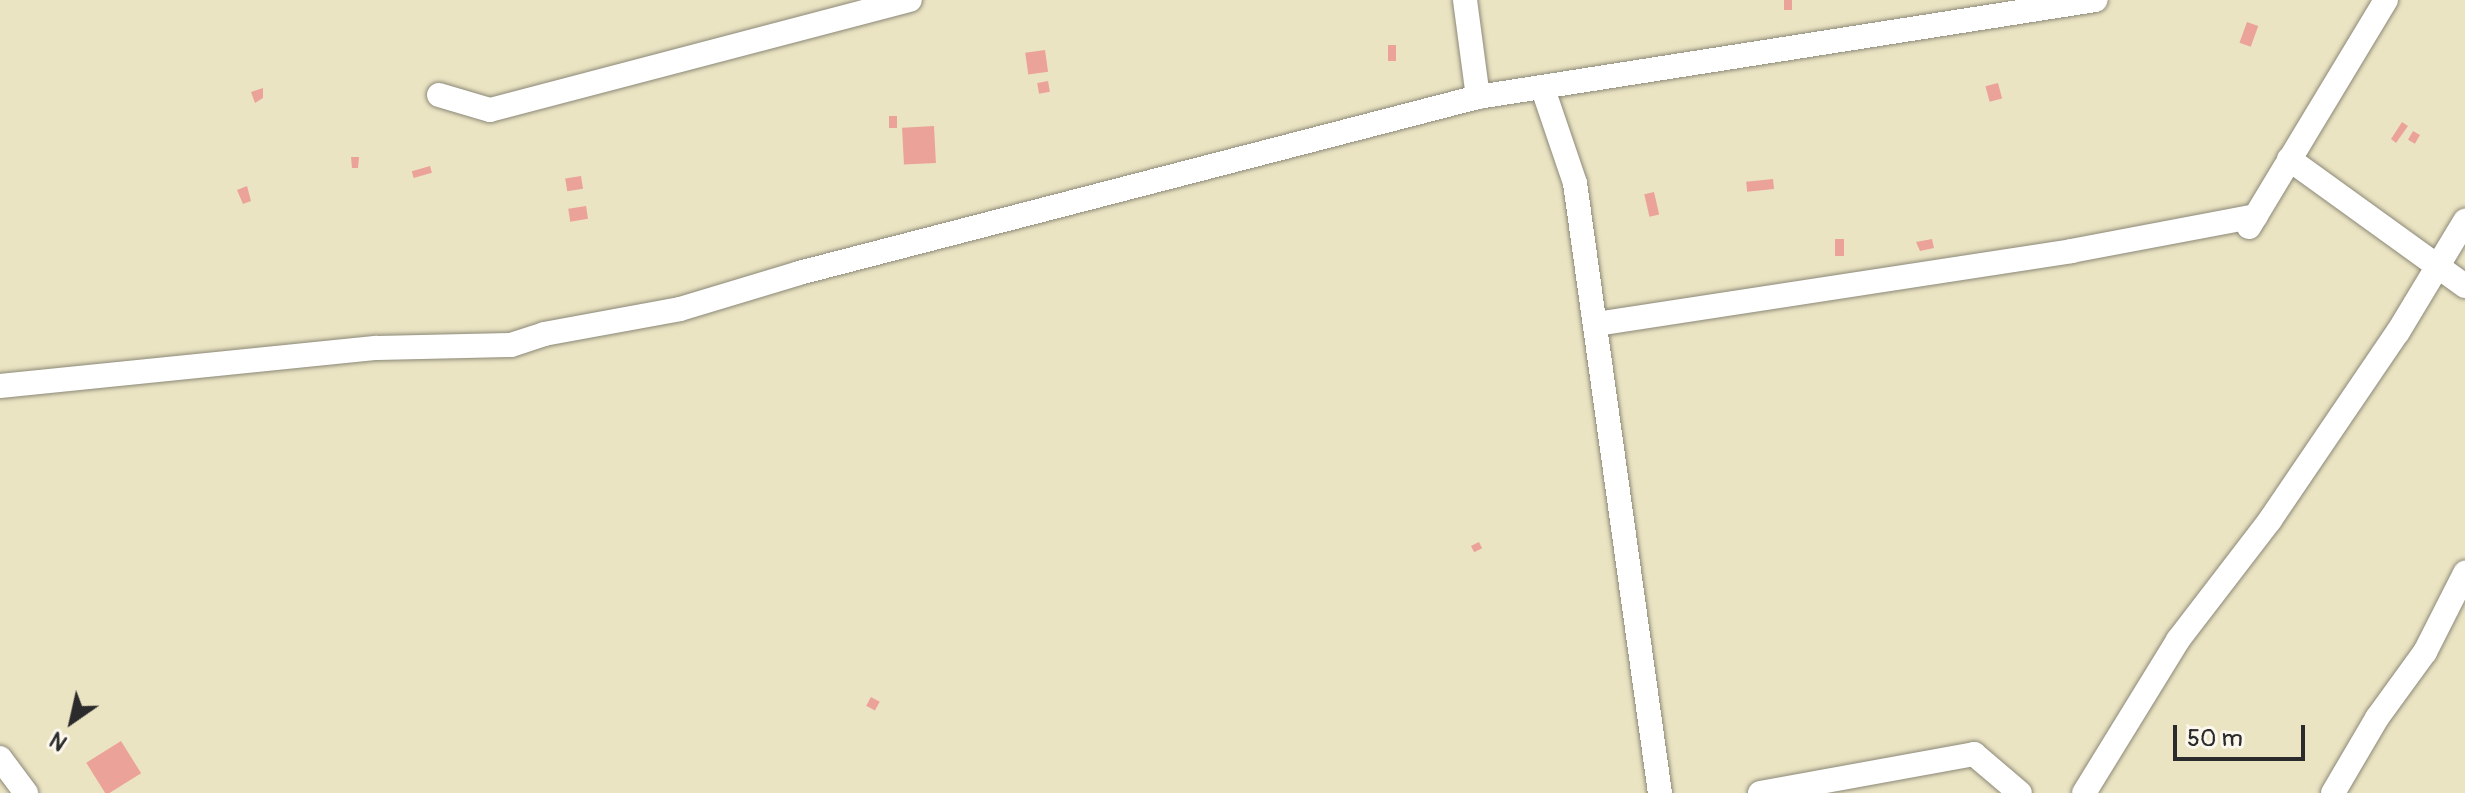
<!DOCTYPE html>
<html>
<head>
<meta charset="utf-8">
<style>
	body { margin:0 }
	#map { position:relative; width:2465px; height:793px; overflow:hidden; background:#ebe4c3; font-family:Pangolin,sans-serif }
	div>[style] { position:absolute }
	.building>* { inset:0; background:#eba399; transform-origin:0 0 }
	.roads { filter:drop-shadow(0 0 2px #8b8877) drop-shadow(0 0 2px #8b8877) }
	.minor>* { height:24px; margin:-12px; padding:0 12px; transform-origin:12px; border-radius:12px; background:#fff }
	span { translate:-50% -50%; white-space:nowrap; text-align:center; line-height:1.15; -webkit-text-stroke:6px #fbf7ec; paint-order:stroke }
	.north { position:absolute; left:32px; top:681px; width:80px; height:80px; -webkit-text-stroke:6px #fbf7ec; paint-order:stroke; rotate:214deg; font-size:22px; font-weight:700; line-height:32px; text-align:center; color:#2b2b2b }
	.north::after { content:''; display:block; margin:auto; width:28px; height:36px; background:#2b2b2b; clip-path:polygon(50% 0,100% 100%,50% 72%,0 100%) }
	.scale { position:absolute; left:2173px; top:725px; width:132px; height:36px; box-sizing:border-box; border:4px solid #2b2b2b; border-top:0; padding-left:10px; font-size:24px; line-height:28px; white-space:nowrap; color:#2b2b2b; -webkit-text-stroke:6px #fbf7ec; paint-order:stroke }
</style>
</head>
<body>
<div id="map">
	<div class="building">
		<div style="left:1784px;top:0;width:8px;height:10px"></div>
		<div style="left:2247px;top:22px;width:12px;height:22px;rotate:20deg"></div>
		<div style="left:1388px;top:45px;width:8px;height:16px"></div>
		<div style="left:1045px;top:50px;width:22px;height:20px;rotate:82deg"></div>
		<div style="left:1048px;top:81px;width:11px;height:11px;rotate:80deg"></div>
		<div style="left:1998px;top:83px;width:16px;height:13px;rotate:75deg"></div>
		<div style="clip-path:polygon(263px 88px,263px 98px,255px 103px,251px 92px)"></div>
		<div style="left:889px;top:116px;width:8px;height:12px"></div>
		<div style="clip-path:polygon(2402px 122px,2408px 126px,2396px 143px,2391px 139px)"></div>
		<div style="left:934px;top:126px;width:37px;height:32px;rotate:87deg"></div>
		<div style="left:2413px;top:131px;width:8px;height:10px;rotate:30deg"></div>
		<div style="clip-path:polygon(351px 157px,359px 157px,358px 168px,352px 168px)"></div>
		<div style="left:430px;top:166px;width:7px;height:19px;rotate:74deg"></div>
		<div style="left:581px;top:176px;width:13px;height:16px;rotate:81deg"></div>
		<div style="left:1773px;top:179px;width:10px;height:27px;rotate:84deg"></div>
		<div style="clip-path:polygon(247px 186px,251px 201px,243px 204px,237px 190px)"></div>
		<div style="left:1654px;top:192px;width:23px;height:10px;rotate:77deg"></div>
		<div style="left:586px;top:206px;width:13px;height:18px;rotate:81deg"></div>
		<div style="left:1835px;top:239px;width:9px;height:17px"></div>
		<div style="clip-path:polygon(1932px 239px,1934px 248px,1920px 251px,1916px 242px)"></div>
		<div style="left:1479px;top:542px;width:7px;height:9px;rotate:63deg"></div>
		<div style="left:871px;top:697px;width:10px;height:10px;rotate:29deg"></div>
		<div style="left:121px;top:741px;width:38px;height:41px;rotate:58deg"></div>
	</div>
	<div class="roads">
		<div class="minor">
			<div style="left:1465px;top:0;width:98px;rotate:82.4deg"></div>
			<div style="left:1543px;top:89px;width:99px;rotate:71.2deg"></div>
			<div style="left:1575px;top:183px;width:616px;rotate:82.07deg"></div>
			<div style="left:439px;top:95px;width:53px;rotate:16.4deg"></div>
			<div style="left:490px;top:110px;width:434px;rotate:-14.7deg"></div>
			<div style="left:2289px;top:159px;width:217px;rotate:35.8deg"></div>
			<div style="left:2249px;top:227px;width:265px;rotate:-58.9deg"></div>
			<div style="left:1596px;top:324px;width:481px;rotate:-8.7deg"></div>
			<div style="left:2071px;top:251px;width:188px;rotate:-10.7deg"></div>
			<div style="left:0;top:386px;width:379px;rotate:-5.8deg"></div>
			<div style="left:377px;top:348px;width:134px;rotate:-1.3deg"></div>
			<div style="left:511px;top:345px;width:35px;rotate:-18deg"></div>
			<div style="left:544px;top:334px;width:138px;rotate:-10.4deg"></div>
			<div style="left:680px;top:309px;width:124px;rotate:-16.8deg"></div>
			<div style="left:799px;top:273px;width:701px;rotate:-14.53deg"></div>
			<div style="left:1478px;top:97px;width:625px;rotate:-8.93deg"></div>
			<div style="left:0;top:758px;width:44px;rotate:53.4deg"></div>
			<div style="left:1760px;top:793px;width:218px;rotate:-10.3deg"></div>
			<div style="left:1974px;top:754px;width:60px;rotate:40.3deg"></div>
			<div style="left:2084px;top:793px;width:180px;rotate:-58.4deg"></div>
			<div style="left:2178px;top:640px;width:151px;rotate:-52.5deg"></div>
			<div style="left:2270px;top:520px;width:227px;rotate:-55.8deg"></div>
			<div style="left:2398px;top:332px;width:130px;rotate:-58.9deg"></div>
			<div style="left:2333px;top:793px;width:87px;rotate:-59.6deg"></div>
			<div style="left:2377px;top:718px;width:82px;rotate:-54deg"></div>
			<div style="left:2425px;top:652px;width:89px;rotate:-63.1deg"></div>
		</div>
	</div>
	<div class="north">N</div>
	<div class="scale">50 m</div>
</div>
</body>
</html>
